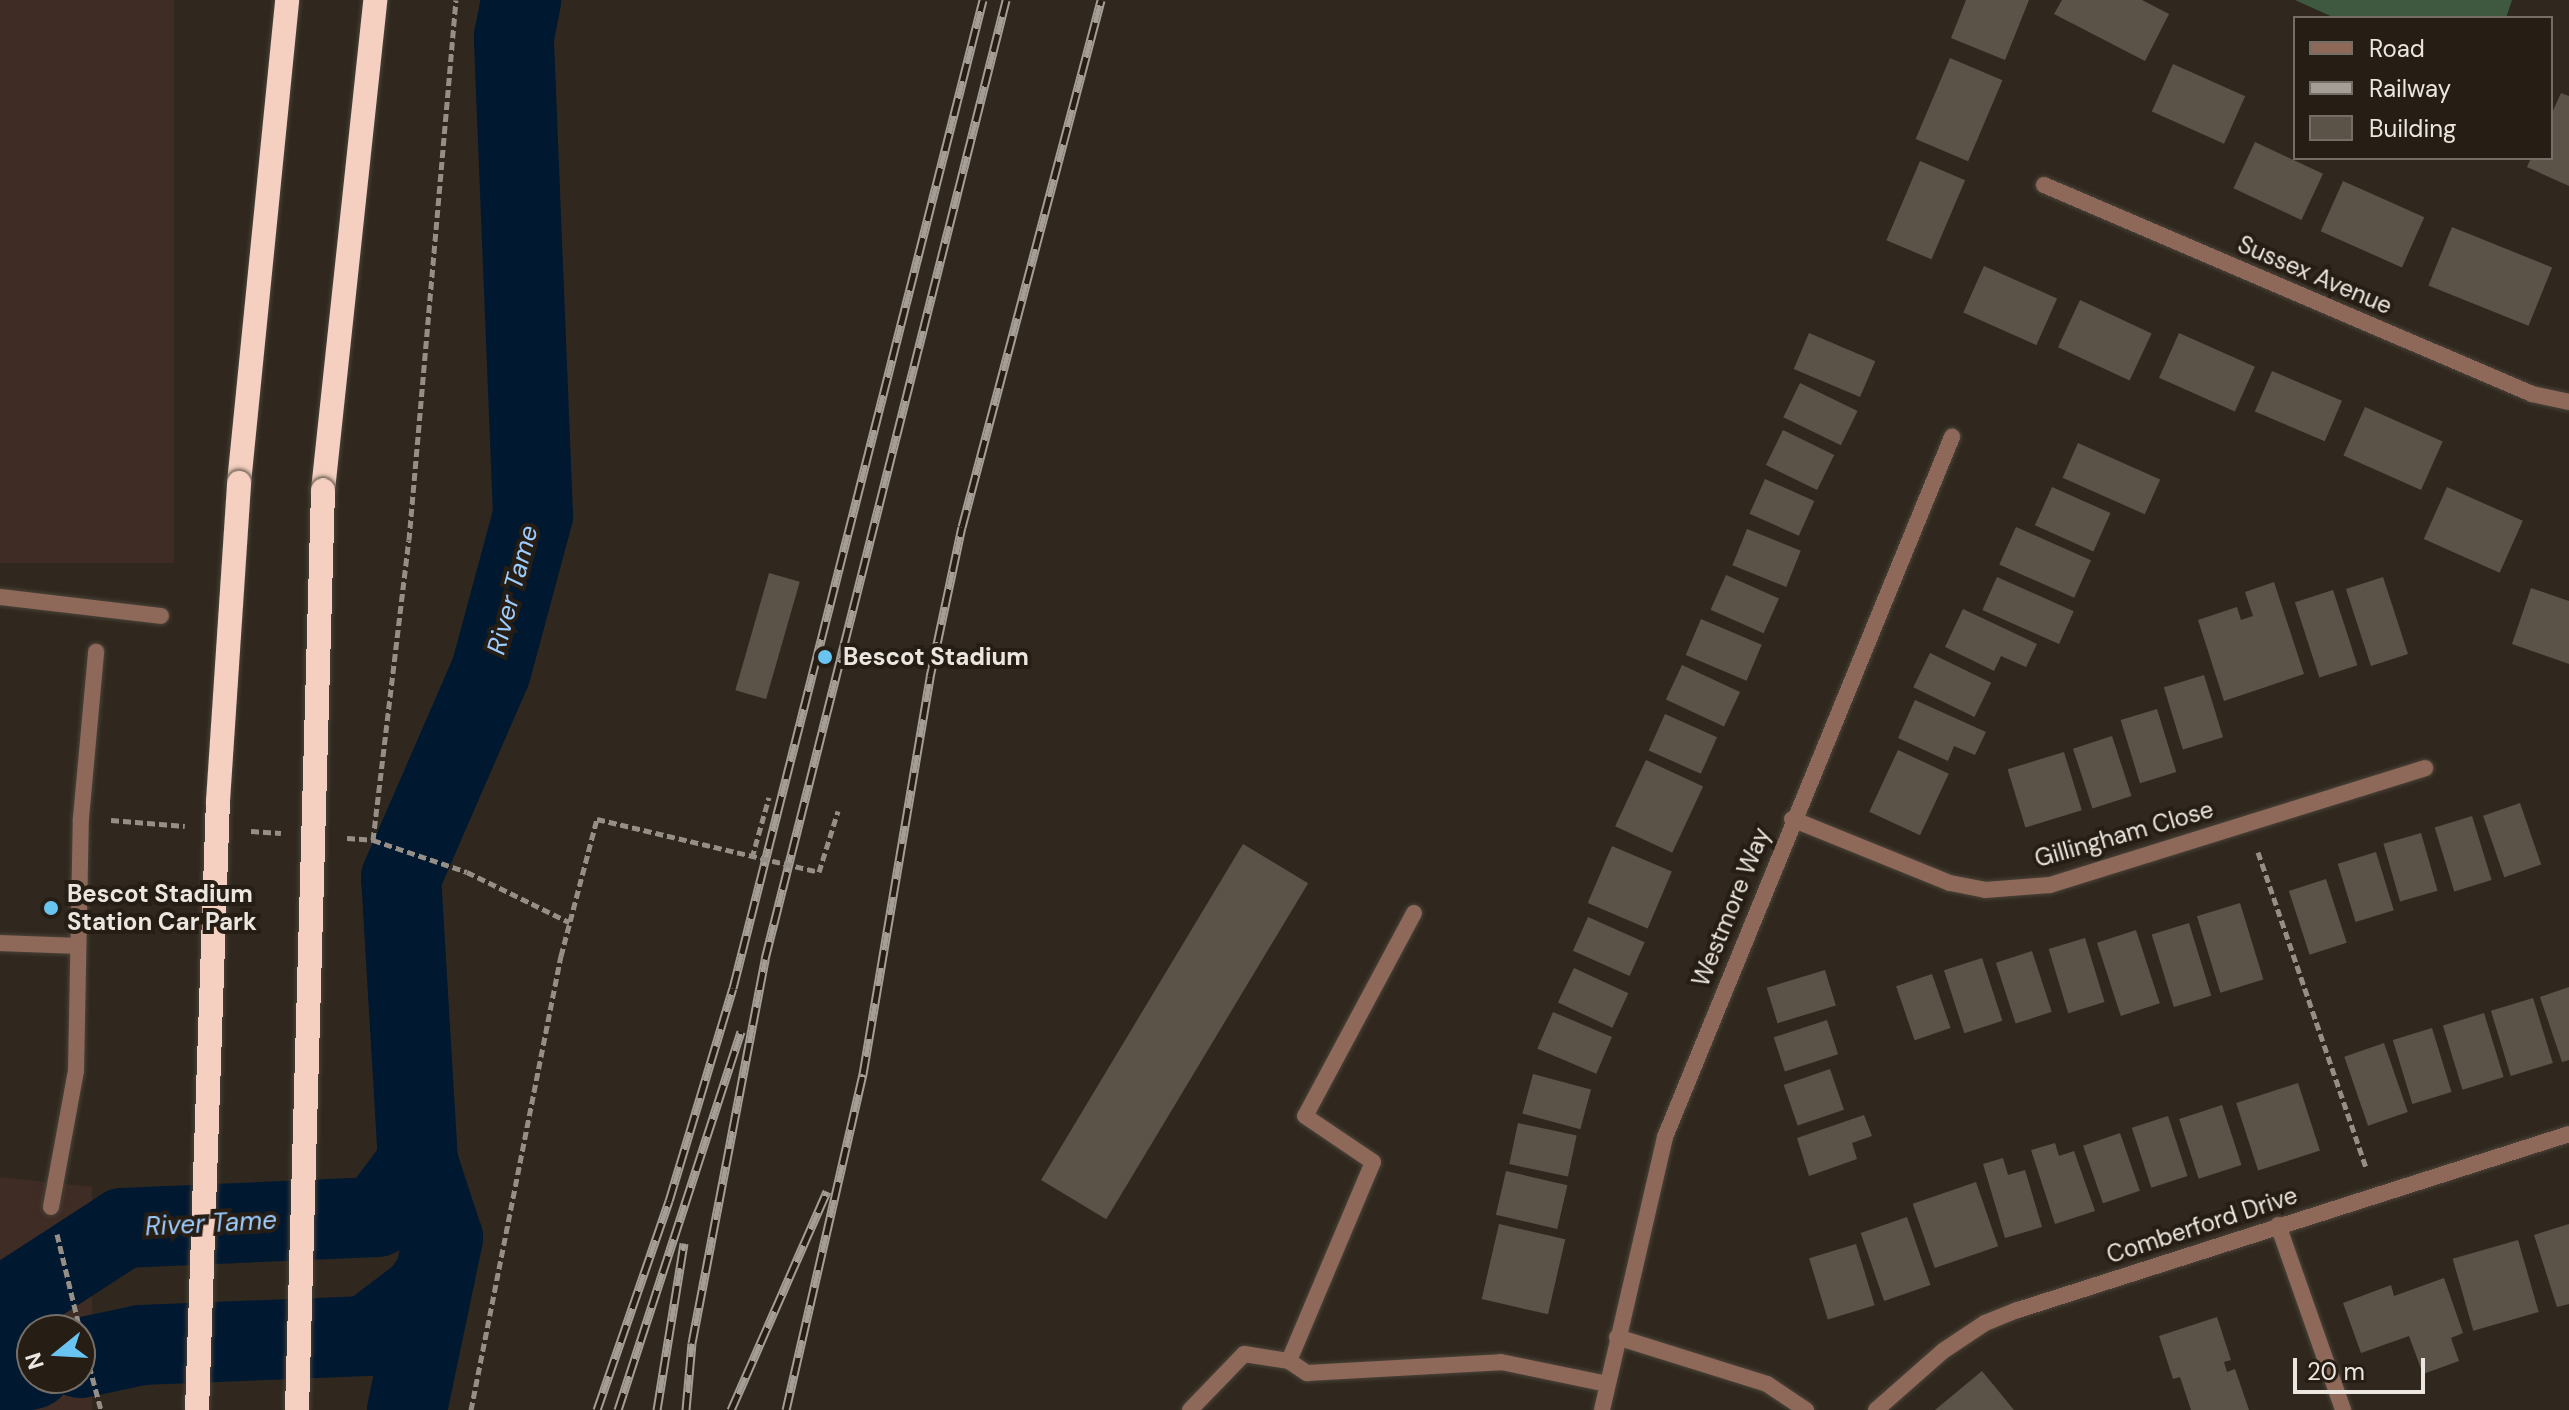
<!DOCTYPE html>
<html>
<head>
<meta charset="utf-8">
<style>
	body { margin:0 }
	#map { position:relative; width:2569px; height:1410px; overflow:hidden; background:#30281e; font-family:"DM Sans",sans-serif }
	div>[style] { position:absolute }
	.industrial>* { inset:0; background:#3e2c25; transform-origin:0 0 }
	.green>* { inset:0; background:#3f5940 }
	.river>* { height:80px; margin:-40px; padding:0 40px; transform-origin:40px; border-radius:40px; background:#011831 }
	.building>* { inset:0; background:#5c5348; transform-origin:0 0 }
	.path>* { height:5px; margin-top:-2.5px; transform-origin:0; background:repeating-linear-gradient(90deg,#958f87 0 8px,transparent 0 12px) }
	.roads { filter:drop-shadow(0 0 2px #4a4339) drop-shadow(0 0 2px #4a4339) }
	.lane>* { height:16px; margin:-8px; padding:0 8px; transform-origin:8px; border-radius:8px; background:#8e6959 }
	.street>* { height:16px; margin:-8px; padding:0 8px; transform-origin:8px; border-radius:8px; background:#8e6959 }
	.highway>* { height:24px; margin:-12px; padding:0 12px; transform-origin:12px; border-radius:12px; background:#f5cfc0 }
	.rail>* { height:9px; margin-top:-4.5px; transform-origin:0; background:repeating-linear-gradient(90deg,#261e15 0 18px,#a49e96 0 36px); box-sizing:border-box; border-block:2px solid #a49e96 }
	.path-bridge>* { height:5px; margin-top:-2.5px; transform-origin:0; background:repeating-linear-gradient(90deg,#958f87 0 8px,transparent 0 12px) }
	.bridges { filter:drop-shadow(0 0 2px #4a4339) drop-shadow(0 0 2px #4a4339) }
	.highway-bridge>* { height:24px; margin:-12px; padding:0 12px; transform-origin:12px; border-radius:12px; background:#f5cfc0 }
	.dots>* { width:22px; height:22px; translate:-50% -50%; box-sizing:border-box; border:4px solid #261e15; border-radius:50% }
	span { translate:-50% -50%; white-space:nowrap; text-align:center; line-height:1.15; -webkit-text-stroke:8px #261e15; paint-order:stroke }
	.street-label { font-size:24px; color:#ebe6df }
	.poi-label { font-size:24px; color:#ebe6df; font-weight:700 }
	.left { translate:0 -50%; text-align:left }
	.water-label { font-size:26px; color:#9ccbfe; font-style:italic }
	.legend { position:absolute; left:2293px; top:16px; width:260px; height:144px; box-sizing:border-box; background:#261e15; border:2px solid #756e66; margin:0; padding:10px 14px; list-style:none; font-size:24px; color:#ebe6df }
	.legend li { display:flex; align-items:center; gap:16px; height:40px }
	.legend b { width:40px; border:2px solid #756e66 }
	.north { position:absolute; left:16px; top:1314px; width:80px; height:80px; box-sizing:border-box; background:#261e15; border:2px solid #756e66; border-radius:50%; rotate:252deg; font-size:22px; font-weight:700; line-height:32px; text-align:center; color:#ebe6df }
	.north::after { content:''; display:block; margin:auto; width:28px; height:36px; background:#69c4f1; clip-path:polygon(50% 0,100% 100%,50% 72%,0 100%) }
	.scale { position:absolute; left:2293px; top:1358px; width:132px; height:36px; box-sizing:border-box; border:4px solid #ebe6df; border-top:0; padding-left:10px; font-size:24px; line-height:28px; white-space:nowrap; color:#ebe6df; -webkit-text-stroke:6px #261e15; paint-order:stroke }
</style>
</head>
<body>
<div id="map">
	<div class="industrial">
		<div style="left:0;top:0;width:174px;height:563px"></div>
		<div style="clip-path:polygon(evenodd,0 1177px,92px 1187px,92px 1410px,0 1410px,0 1177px,32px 1330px,80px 1330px,80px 1378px,32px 1378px,32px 1330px)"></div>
	</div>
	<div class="green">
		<div style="clip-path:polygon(2295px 0,2512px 0,2506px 18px,2335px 18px)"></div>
	</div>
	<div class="river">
		<div style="left:0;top:1308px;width:147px;rotate:-33deg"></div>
		<div style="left:123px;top:1228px;width:254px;rotate:-2.5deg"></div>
		<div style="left:377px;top:1217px;width:69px;rotate:-53.3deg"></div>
		<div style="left:80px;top:1358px;width:62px;rotate:-12deg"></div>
		<div style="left:141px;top:1345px;width:226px;rotate:-2.3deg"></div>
		<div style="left:367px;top:1336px;width:68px;rotate:-37.2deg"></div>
		<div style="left:421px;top:1295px;width:24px;rotate:-54deg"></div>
		<div style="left:0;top:1376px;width:33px;rotate:-12deg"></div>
		<div style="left:407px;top:1410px;width:176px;rotate:-78.2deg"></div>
		<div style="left:443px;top:1238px;width:80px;rotate:-108.2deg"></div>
		<div style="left:418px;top:1162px;width:285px;rotate:-93.4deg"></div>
		<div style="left:401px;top:878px;width:226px;rotate:-66.5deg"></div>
		<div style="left:491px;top:671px;width:162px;rotate:-74.9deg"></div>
		<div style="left:533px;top:515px;width:478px;rotate:-92.3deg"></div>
		<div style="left:514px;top:37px;width:38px;rotate:-79deg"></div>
	</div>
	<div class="building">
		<div style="clip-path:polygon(1966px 0,2029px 0,2005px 60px,1951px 38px)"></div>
		<div style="clip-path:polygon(2062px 0,2142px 0,2169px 14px,2145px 61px,2054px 14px)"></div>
		<div style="left:1950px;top:58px;width:57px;height:88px;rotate:23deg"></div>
		<div style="left:2173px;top:64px;width:79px;height:52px;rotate:24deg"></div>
		<div style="clip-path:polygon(2561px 93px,2569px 96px,2569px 186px,2527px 167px,2531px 158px,2551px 158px,2551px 115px)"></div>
		<div style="left:2255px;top:142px;width:75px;height:51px;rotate:25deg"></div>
		<div style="left:1920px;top:161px;width:49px;height:86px;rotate:23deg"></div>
		<div style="left:2343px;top:181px;width:89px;height:55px;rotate:24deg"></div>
		<div style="left:2452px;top:227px;width:108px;height:63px;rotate:22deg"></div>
		<div style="left:1984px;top:266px;width:80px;height:51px;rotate:24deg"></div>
		<div style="left:2080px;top:300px;width:79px;height:52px;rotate:25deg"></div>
		<div style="left:1809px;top:333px;width:72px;height:39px;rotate:23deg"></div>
		<div style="left:2179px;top:333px;width:83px;height:49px;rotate:24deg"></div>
		<div style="left:2272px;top:371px;width:76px;height:44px;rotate:23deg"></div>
		<div style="left:1800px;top:383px;width:64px;height:38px;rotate:26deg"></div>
		<div style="left:2365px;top:407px;width:85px;height:53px;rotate:24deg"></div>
		<div style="left:1783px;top:430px;width:57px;height:39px;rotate:26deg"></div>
		<div style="left:2078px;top:443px;width:90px;height:38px;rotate:24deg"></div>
		<div style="left:1765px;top:479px;width:54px;height:38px;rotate:24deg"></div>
		<div style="left:2052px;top:487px;width:64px;height:42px;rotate:24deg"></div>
		<div style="left:2447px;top:487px;width:83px;height:57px;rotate:24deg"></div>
		<div style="left:2016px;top:527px;width:82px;height:41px;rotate:24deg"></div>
		<div style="left:1747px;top:529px;width:58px;height:39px;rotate:22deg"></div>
		<div style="left:769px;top:573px;width:32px;height:122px;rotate:16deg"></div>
		<div style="left:1726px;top:575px;width:58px;height:38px;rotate:24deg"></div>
		<div style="left:1997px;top:577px;width:84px;height:36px;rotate:24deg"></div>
		<div style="left:2383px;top:577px;width:81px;height:39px;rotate:72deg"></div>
		<div style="clip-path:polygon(2274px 582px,2304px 674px,2224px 701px,2198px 620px,2237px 607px,2241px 620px,2253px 616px,2245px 592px)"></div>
		<div style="clip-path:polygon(2531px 588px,2569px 601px,2569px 664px,2512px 644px)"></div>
		<div style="left:2333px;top:590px;width:79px;height:40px;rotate:72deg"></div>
		<div style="clip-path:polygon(1963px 609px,2037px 644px,2026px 667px,2001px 656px,1994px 671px,1945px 647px)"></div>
		<div style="left:1701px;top:619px;width:66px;height:39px;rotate:23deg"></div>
		<div style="left:1930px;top:653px;width:68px;height:38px;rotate:26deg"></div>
		<div style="left:1682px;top:665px;width:64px;height:38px;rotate:25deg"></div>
		<div style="left:2204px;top:675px;width:65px;height:42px;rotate:73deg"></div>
		<div style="clip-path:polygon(1915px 700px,1986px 732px,1975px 755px,1954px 746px,1948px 761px,1898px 738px)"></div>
		<div style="left:2157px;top:709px;width:66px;height:38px;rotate:73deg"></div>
		<div style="left:1665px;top:714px;width:57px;height:40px;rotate:24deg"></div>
		<div style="left:2112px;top:736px;width:63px;height:41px;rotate:72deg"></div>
		<div style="left:1898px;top:750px;width:56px;height:68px;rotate:25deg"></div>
		<div style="left:2064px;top:752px;width:61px;height:59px;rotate:73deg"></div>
		<div style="left:1646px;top:760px;width:63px;height:73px;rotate:25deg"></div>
		<div style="left:2520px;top:803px;width:65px;height:39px;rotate:71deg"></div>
		<div style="left:2472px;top:816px;width:67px;height:39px;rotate:73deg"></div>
		<div style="left:2421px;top:833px;width:60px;height:39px;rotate:74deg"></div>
		<div style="left:1243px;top:844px;width:76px;height:392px;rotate:31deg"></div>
		<div style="left:1612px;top:846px;width:65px;height:62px;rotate:23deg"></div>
		<div style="left:2376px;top:852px;width:61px;height:40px;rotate:73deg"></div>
		<div style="left:2326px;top:879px;width:67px;height:39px;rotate:72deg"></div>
		<div style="left:2240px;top:903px;width:80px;height:45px;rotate:73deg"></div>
		<div style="left:1588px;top:917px;width:62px;height:37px;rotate:24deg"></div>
		<div style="left:2189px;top:923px;width:76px;height:39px;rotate:73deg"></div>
		<div style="left:2136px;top:930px;width:77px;height:41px;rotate:72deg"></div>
		<div style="left:2085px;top:938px;width:67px;height:38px;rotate:73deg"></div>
		<div style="left:2032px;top:951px;width:64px;height:38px;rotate:72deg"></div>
		<div style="left:1982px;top:958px;width:66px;height:40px;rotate:72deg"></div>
		<div style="left:1574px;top:968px;width:60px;height:38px;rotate:25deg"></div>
		<div style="left:1825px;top:970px;width:37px;height:61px;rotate:73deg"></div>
		<div style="left:1932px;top:974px;width:57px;height:38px;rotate:71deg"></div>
		<div style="clip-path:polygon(2569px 987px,2569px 1060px,2562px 1062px,2540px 997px)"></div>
		<div style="left:2533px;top:998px;width:68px;height:44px;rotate:73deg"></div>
		<div style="left:1553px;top:1012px;width:64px;height:40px;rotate:23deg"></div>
		<div style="left:2484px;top:1013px;width:67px;height:43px;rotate:73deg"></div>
		<div style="left:1827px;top:1020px;width:36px;height:56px;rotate:72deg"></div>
		<div style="left:2432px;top:1028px;width:67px;height:41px;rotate:73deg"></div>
		<div style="left:2384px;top:1043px;width:73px;height:42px;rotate:71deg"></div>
		<div style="left:1830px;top:1069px;width:43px;height:49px;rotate:71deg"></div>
		<div style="left:1533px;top:1074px;width:60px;height:41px;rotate:15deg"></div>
		<div style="left:2298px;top:1083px;width:71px;height:65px;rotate:72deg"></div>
		<div style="left:2222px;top:1105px;width:63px;height:45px;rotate:72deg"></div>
		<div style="clip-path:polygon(1864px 1115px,1872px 1136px,1852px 1143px,1857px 1159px,1809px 1176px,1797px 1138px)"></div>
		<div style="left:2168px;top:1116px;width:63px;height:38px;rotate:72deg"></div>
		<div style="left:1518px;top:1123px;width:60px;height:42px;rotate:12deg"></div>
		<div style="left:2120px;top:1133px;width:61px;height:39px;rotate:71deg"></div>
		<div style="clip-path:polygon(2055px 1143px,2059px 1156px,2074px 1151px,2095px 1211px,2055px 1224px,2031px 1150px)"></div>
		<div style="clip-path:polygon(2003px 1158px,2008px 1175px,2025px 1170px,2042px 1227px,2005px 1238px,1983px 1164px)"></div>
		<div style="left:1506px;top:1171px;width:63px;height:45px;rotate:13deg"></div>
		<div style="left:1976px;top:1182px;width:68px;height:67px;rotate:71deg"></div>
		<div style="left:1907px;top:1217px;width:72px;height:49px;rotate:71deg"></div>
		<div style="left:1499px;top:1224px;width:68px;height:77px;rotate:13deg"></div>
		<div style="clip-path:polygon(2569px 1224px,2569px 1304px,2557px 1307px,2534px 1235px)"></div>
		<div style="left:2518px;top:1240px;width:75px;height:68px;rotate:74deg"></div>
		<div style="left:1856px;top:1244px;width:64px;height:49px;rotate:73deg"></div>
		<div style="clip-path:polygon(2444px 1278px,2463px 1333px,2451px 1338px,2459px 1361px,2423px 1374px,2409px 1336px,2361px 1353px,2343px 1303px,2391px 1285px,2394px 1296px)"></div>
		<div style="clip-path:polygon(2217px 1317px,2231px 1360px,2224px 1362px,2227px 1372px,2235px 1369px,2249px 1410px,2191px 1410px,2180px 1377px,2173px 1379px,2159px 1336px)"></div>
		<div style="clip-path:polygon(1982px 1371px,2014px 1410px,1935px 1410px)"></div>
	</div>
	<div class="path">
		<div style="left:111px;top:820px;width:74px;rotate:4.6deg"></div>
		<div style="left:251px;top:831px;width:30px;rotate:4deg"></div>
		<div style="left:347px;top:838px;width:26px;rotate:4deg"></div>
		<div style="left:373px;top:840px;width:99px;rotate:18.8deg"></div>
		<div style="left:467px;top:872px;width:114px;rotate:26.1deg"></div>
		<div style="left:373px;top:840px;width:302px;rotate:-83.2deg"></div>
		<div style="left:409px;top:540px;width:542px;rotate:-85.03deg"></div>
		<div style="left:2258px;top:852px;width:334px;rotate:71.1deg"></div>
		<div style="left:752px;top:858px;width:63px;rotate:-74.4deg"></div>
		<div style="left:819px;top:872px;width:64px;rotate:-72.7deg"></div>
		<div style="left:57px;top:1234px;width:99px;rotate:76.5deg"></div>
		<div style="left:80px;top:1331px;width:82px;rotate:75.1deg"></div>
		<div style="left:471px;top:1410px;width:463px;rotate:-78.8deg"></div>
		<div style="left:561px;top:956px;width:142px;rotate:-75.3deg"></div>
	</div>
	<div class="roads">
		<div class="lane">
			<div style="left:0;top:597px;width:162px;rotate:6.7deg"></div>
			<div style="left:1414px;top:913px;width:230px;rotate:118.2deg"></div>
			<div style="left:1305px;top:1116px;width:82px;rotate:34.1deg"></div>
			<div style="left:1373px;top:1162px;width:216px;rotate:112.9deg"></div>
			<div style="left:1289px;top:1361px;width:22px;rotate:34deg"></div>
			<div style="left:1307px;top:1373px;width:194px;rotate:-3.2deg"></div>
			<div style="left:1501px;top:1362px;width:108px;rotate:11.7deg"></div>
			<div style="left:0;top:943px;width:78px;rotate:2.2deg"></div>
			<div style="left:51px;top:1207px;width:138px;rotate:-79.6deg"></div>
			<div style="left:76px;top:1071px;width:253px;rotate:-88.9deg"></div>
			<div style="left:81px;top:818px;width:167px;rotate:-84.8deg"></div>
			<div style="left:1190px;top:1410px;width:78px;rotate:-46deg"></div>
			<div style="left:1244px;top:1354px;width:46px;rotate:8.8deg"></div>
		</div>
		<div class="street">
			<div style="left:2044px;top:185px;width:531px;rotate:23.18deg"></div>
			<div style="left:2532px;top:394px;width:38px;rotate:12deg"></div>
			<div style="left:1792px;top:819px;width:170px;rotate:22.1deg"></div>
			<div style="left:1950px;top:883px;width:36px;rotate:11deg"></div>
			<div style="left:1985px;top:890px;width:65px;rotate:-4.4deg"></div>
			<div style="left:2050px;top:885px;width:393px;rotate:-17.3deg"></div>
			<div style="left:2278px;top:1225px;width:196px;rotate:70.6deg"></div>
			<div style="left:1617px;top:1337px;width:157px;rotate:17.4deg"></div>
			<div style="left:1767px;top:1384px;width:47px;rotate:33.7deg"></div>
			<div style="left:1602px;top:1410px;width:280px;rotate:-77deg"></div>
			<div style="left:1665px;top:1137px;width:757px;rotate:-67.71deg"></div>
			<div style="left:1876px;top:1410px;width:89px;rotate:-41.4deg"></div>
			<div style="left:1943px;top:1351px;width:50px;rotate:-33.7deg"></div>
			<div style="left:1985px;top:1323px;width:35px;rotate:-22deg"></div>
			<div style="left:2018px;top:1310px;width:578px;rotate:-17.71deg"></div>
		</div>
		<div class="highway">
			<div style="left:239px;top:483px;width:485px;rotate:-84.3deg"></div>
			<div style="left:323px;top:490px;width:493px;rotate:-83.9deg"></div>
		</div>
	</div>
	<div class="rail">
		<div style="left:597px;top:1410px;width:221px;rotate:-71deg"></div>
		<div style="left:669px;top:1201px;width:222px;rotate:-73.3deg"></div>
		<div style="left:733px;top:988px;width:1019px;rotate:-75.8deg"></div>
		<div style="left:618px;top:1410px;width:398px;rotate:-72deg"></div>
		<div style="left:657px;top:1410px;width:169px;rotate:-80.8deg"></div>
		<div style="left:686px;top:1410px;width:67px;rotate:-84.9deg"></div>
		<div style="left:692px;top:1343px;width:391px;rotate:-79.2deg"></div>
		<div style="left:765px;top:959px;width:989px;rotate:-75.89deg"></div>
		<div style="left:731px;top:1410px;width:239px;rotate:-66.3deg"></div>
		<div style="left:786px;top:1410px;width:345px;rotate:-77.1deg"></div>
		<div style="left:863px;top:1074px;width:403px;rotate:-80.4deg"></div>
		<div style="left:930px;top:677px;width:153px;rotate:-78deg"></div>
		<div style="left:962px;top:527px;width:545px;rotate:-75.22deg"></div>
	</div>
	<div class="path-bridge">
		<div style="left:597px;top:819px;width:228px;rotate:13.4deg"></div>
	</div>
	<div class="bridges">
		<div class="highway-bridge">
			<div style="left:197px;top:1410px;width:609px;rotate:-88.03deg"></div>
			<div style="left:218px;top:801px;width:319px;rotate:-86.2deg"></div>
			<div style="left:297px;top:1410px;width:920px;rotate:-88.38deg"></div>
		</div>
	</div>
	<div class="dots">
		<div style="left:825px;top:657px;background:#69c4f1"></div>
		<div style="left:51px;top:908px;background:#69c4f1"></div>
	</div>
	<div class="street-label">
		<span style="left:2315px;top:275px;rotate:23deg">Sussex Avenue</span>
		<span style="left:2124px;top:834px;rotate:-16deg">Gillingham Close</span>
		<span style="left:1731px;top:907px;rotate:-68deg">Westmore Way</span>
		<span style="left:2202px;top:1225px;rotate:-18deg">Comberford Drive</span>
	</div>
	<div class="poi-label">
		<span class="left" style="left:843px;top:657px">Bescot Stadium</span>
		<span class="left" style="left:67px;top:908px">Bescot Stadium<br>Station Car Park</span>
	</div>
	<div class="water-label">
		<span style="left:513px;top:590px;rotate:-75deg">River Tame</span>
		<span style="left:211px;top:1224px;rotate:-3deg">River Tame</span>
	</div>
	<ul class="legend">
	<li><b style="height:10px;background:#8e6959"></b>Road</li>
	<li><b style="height:10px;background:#a49e96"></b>Railway</li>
	<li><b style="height:22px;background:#5c5348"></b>Building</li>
	</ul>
	<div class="north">N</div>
	<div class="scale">20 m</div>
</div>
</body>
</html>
